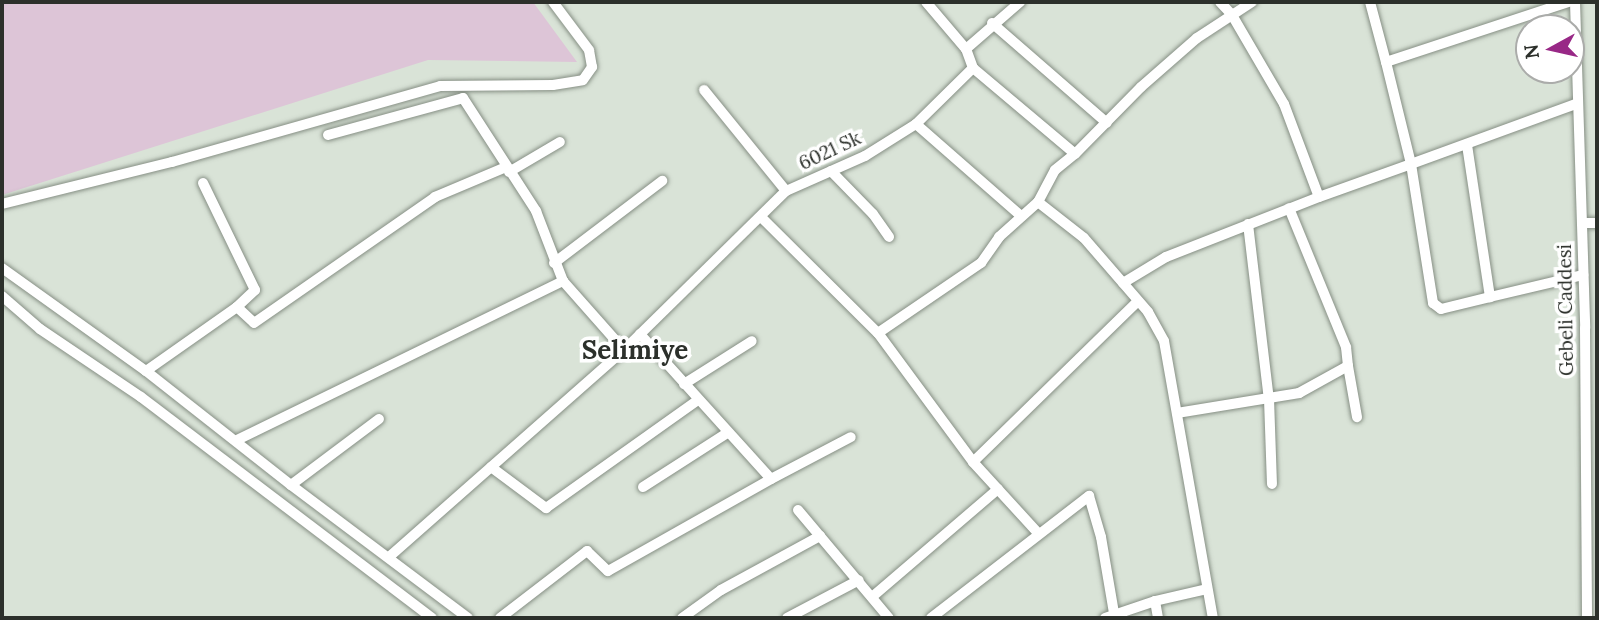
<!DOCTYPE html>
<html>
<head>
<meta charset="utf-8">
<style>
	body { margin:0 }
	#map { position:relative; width:1599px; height:620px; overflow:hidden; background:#d9e3d7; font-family:Lora,serif }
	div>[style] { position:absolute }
	.green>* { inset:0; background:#ddc5d7 }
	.roads { filter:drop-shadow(0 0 2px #868f84) drop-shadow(0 0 2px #868f84) }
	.minor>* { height:10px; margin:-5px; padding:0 5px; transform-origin:5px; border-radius:5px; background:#fff }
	span { translate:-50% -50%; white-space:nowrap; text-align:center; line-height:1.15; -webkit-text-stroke:7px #fff; paint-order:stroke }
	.street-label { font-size:19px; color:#2c302b }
	.district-label { font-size:26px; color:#2c302b; font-weight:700 }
	.frame { position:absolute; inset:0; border:4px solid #2c302b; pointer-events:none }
	.north { position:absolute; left:1515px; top:14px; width:70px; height:70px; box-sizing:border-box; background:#fff; border:2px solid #abacaa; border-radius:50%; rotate:262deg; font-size:19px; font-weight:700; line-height:28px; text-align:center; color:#2c302b }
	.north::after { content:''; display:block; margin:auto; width:24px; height:32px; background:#982886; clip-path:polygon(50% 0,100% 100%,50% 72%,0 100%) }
</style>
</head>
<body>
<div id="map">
	<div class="green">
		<div style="clip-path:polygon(2px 2px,533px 2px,577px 62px,428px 60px,2px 195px)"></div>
	</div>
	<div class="roads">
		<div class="minor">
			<div style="left:926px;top:2px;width:62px;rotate:49.6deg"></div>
			<div style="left:1220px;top:2px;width:18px;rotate:47deg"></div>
			<div style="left:1232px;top:15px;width:103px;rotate:59.7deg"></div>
			<div style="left:1284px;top:104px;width:99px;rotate:69.4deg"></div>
			<div style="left:1319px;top:197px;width:98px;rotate:-19.7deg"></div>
			<div style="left:1411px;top:164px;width:141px;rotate:81deg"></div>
			<div style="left:1433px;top:303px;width:10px;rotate:37deg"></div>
			<div style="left:1441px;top:309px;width:50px;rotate:-13.8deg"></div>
			<div style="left:1370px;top:2px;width:62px;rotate:75.1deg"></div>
			<div style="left:1386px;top:62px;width:192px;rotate:-18.2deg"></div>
			<div style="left:1575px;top:2px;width:326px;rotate:88.2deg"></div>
			<div style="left:1585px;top:328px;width:290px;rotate:89.6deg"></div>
			<div style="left:992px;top:23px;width:152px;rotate:41deg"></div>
			<div style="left:1386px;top:62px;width:105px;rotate:76.2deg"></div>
			<div style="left:1411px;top:164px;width:176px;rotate:-20deg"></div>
			<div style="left:973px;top:68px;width:133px;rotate:40.1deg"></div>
			<div style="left:704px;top:90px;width:130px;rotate:50.9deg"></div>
			<div style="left:916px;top:124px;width:140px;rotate:41.2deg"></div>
			<div style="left:328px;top:135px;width:140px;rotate:-15.3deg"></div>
			<div style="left:463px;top:98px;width:135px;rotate:57.1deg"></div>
			<div style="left:536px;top:211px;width:75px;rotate:68.9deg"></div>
			<div style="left:563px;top:281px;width:92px;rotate:48.5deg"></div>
			<div style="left:1467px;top:145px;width:154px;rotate:81.4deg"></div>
			<div style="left:1490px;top:297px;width:96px;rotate:-13.3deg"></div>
			<div style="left:831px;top:171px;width:60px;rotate:45.7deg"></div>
			<div style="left:873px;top:214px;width:28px;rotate:55deg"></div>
			<div style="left:509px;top:172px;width:59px;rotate:-30.5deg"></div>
			<div style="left:203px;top:183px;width:119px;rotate:64.1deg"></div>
			<div style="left:255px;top:290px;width:25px;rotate:137deg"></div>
			<div style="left:1038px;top:202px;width:58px;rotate:38deg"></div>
			<div style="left:1084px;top:238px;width:98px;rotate:49.1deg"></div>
			<div style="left:1148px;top:312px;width:33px;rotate:61deg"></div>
			<div style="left:1164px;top:341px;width:281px;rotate:80deg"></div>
			<div style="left:2px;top:204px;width:175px;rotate:-13.9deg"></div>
			<div style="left:172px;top:162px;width:279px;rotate:-15.8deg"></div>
			<div style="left:440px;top:86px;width:113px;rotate:-0.5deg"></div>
			<div style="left:553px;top:85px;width:30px;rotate:-9deg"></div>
			<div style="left:583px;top:80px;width:16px;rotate:-55deg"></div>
			<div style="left:592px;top:67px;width:17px;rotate:-100deg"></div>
			<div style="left:589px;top:50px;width:60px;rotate:-126.9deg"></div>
			<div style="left:762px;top:218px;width:163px;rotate:44.8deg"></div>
			<div style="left:878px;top:333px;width:160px;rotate:53.6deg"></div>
			<div style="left:973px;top:462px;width:96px;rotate:47.5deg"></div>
			<div style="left:1582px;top:223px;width:15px"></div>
			<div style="left:1248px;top:224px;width:176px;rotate:83.2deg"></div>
			<div style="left:1269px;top:399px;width:85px;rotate:88deg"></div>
			<div style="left:554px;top:263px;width:136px;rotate:-37.2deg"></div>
			<div style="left:2px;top:268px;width:177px;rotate:35.6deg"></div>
			<div style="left:146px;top:371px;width:184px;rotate:38.2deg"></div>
			<div style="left:291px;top:485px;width:221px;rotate:36.9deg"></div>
			<div style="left:1123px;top:283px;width:50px;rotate:-31.2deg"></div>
			<div style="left:1166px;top:257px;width:164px;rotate:-21.4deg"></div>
			<div style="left:2px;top:296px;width:50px;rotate:41deg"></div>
			<div style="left:40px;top:329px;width:122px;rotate:34deg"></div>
			<div style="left:141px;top:397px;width:365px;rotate:37.2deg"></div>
			<div style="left:878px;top:333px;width:125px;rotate:-34.2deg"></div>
			<div style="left:981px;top:263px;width:32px;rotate:-55deg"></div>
			<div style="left:999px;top:237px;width:52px;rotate:-41.9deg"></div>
			<div style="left:1038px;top:202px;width:36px;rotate:-62deg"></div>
			<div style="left:1055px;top:170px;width:26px;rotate:-39deg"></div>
			<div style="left:1075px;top:154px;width:94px;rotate:-45.4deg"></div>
			<div style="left:1141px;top:87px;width:74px;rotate:-41.2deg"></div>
			<div style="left:1197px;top:38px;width:66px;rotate:-33.2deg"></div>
			<div style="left:640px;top:334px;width:195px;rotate:47.9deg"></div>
			<div style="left:771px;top:479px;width:90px;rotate:-27.7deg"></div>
			<div style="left:1348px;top:366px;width:52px;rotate:80deg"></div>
			<div style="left:146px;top:371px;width:111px;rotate:-35.1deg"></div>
			<div style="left:237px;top:307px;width:23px;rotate:43deg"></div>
			<div style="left:254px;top:323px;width:221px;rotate:-34.8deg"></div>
			<div style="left:435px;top:197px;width:77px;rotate:-22.9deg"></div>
			<div style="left:684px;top:384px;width:80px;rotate:-32.3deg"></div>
			<div style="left:1177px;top:413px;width:124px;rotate:-9.3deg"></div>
			<div style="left:1299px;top:393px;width:56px;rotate:-28.9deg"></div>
			<div style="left:1348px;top:366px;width:19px;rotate:-96deg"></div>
			<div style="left:1346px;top:347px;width:150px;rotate:-112.3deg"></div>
			<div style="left:237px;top:440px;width:363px;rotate:-26deg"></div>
			<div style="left:973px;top:462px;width:229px;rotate:-44.3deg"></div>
			<div style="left:491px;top:467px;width:69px;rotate:36.7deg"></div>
			<div style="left:546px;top:508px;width:186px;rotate:-35.4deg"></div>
			<div style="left:291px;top:485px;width:110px;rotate:-36.9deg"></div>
			<div style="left:643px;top:487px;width:100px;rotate:-32.7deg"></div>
			<div style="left:798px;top:510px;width:141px;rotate:49.9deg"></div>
			<div style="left:389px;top:557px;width:313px;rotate:-41.4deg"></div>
			<div style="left:624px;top:350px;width:227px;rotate:-44.5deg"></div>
			<div style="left:786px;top:191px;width:86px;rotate:-23.9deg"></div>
			<div style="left:865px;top:156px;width:60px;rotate:-32.1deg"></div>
			<div style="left:916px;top:124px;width:80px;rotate:-44.5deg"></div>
			<div style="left:973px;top:68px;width:20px;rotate:-110deg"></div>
			<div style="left:966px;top:49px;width:72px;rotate:-41deg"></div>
			<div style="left:872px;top:597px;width:166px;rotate:-40.6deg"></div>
			<div style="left:1155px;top:601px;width:17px;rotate:80deg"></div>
			<div style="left:500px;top:618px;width:110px;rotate:-37.6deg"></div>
			<div style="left:587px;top:551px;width:29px;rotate:44deg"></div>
			<div style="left:608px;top:571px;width:187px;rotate:-29.4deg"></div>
			<div style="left:682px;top:618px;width:48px;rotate:-35.7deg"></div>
			<div style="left:721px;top:590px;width:113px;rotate:-28.6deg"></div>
			<div style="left:787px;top:618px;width:81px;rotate:-27.8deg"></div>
			<div style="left:931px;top:618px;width:200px;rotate:-37.7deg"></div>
			<div style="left:1089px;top:496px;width:43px;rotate:73.7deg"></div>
			<div style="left:1101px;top:537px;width:77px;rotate:80.3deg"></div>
			<div style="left:1105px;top:618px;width:53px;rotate:-18.8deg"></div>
			<div style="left:1155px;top:601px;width:53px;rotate:-13deg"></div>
		</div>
	</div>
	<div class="street-label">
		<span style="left:830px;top:151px;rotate:-25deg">6021 Sk</span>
		<span style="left:1566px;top:310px;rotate:-91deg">Gebeli Caddesi</span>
	</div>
	<div class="district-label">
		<span style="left:635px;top:350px">Selimiye</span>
	</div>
	<div class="frame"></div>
	<div class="north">N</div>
</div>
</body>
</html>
